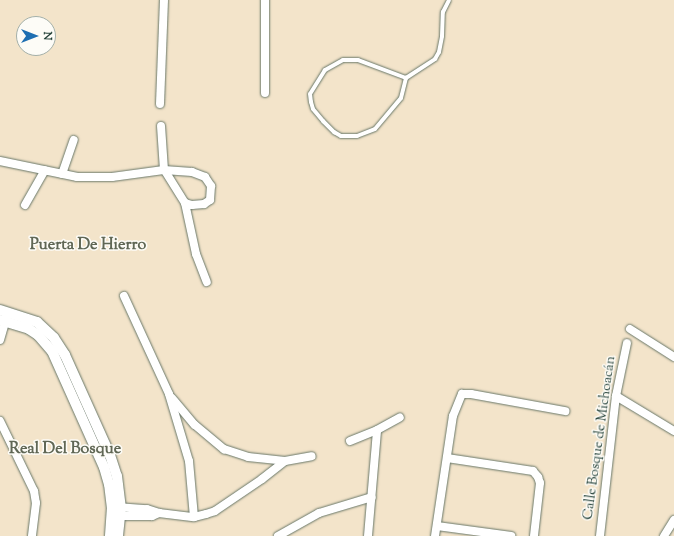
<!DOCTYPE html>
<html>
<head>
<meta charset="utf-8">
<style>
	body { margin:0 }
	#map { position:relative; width:674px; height:536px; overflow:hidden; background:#f3e4ca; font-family:"Sorts Mill Goudy",serif }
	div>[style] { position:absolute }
	.roads { filter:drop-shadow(0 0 1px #697768) drop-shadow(0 0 1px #697768) }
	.service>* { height:4px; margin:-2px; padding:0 2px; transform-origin:2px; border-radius:2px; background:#fff }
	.minor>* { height:8px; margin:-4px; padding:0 4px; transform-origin:4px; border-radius:4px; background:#fff }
	.tertiary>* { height:10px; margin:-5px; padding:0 5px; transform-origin:5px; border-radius:5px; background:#fff }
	span { translate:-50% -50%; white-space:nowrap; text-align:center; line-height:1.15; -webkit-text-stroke:3px #fdfcf7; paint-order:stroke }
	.street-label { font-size:14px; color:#1f3d34 }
	.quarter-label { font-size:16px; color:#606755; font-weight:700 }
	.north { position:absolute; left:16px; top:16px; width:40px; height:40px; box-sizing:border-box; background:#fdfcf7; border:1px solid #a4b0a9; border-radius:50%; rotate:90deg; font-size:11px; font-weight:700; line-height:16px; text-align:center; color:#1f3d34 }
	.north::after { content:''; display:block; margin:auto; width:14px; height:18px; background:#1f6fb2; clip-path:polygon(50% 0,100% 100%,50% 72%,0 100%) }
</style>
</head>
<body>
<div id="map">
	<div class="roads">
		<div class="service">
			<div style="left:406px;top:78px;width:51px;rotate:-159.4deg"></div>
			<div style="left:358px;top:60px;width:15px;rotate:180deg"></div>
			<div style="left:343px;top:60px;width:21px;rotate:151deg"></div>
			<div style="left:325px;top:70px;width:28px;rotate:122deg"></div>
			<div style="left:310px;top:94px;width:8px;rotate:83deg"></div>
			<div style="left:311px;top:102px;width:7px;rotate:74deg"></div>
			<div style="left:313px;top:109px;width:16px;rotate:50deg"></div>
			<div style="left:323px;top:121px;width:16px;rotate:45deg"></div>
			<div style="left:334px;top:132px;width:8px;rotate:30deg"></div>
			<div style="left:341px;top:136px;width:16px"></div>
			<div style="left:357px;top:136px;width:19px;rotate:-21deg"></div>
			<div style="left:375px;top:129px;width:40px;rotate:-50deg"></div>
			<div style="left:401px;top:98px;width:21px;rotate:-76deg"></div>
			<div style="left:406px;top:78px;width:35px;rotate:-33deg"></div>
			<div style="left:435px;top:59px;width:8px;rotate:-60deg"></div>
			<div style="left:439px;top:52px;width:16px;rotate:-79deg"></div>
			<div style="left:442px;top:36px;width:24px;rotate:-88deg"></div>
			<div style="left:443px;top:12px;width:13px;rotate:-63deg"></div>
		</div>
		<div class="minor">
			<div style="left:265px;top:93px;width:93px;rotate:-90deg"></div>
			<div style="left:160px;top:104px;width:104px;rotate:-87.8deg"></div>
			<div style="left:0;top:161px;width:79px;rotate:11.7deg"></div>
			<div style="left:77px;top:177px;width:35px"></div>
			<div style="left:112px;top:177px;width:52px;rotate:-7.7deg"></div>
			<div style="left:164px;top:170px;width:28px;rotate:4deg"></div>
			<div style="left:192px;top:172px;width:14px;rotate:21deg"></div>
			<div style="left:205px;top:177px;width:11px;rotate:56deg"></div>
			<div style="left:211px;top:186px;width:14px;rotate:94deg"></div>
			<div style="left:210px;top:200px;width:7px;rotate:146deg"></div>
			<div style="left:204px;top:204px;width:12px;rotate:175deg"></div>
			<div style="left:192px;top:205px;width:7px;rotate:-164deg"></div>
			<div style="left:185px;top:203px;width:39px;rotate:-122deg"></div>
			<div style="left:164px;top:170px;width:44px;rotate:-93.9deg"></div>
			<div style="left:62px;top:174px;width:36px;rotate:-71deg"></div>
			<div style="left:185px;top:203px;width:52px;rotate:77.8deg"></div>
			<div style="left:196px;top:254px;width:30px;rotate:69deg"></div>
			<div style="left:25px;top:205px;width:40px;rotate:-60.3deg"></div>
			<div style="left:124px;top:296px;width:108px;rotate:65.3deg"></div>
			<div style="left:169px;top:394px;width:70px;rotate:73.4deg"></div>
			<div style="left:189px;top:461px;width:56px;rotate:84.9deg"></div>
			<div style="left:630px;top:329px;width:52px;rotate:32.5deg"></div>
			<div style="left:0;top:340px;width:25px;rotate:-74deg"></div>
			<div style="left:616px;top:396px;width:68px;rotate:31.1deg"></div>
			<div style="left:172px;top:398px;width:35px;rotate:50deg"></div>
			<div style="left:195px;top:425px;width:38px;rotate:40deg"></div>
			<div style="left:224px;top:449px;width:25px;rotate:18deg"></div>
			<div style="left:248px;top:457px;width:37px;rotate:6deg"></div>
			<div style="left:285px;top:461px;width:27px;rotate:-10deg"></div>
			<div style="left:0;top:421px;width:78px;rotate:64.1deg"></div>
			<div style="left:34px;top:491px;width:12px;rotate:81deg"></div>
			<div style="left:36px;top:503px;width:33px;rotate:97deg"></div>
			<div style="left:350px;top:441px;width:29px;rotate:-22deg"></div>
			<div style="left:377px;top:430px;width:26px;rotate:-29deg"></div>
			<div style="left:447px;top:458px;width:87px;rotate:8.6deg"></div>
			<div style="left:533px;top:471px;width:8px;rotate:50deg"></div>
			<div style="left:538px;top:477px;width:6px;rotate:72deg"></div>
			<div style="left:540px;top:483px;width:53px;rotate:96.5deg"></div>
			<div style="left:116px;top:507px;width:31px;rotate:4deg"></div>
			<div style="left:147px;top:509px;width:13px;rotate:18deg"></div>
			<div style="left:159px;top:513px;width:35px;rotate:7deg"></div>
			<div style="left:194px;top:517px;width:12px;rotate:-14deg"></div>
			<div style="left:206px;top:514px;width:9px;rotate:-18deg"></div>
			<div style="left:215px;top:511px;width:57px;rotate:-34.2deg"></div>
			<div style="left:262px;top:479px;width:29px;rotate:-38deg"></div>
			<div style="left:115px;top:516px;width:37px"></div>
			<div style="left:152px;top:516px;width:8px;rotate:-23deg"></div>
			<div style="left:437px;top:526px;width:75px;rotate:7.7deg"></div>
			<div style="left:278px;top:536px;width:47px;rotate:-29.3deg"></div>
			<div style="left:319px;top:513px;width:55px;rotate:-16.8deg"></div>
			<div style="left:368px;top:536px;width:106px;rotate:-85.1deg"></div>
			<div style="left:435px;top:536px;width:121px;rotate:-81.5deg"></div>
			<div style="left:453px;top:416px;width:24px;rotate:-68deg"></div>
			<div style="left:462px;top:394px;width:9px"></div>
			<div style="left:471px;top:394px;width:96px;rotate:10.3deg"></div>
			<div style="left:600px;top:536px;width:141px;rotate:-83.5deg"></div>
			<div style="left:616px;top:396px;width:54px;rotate:-78.3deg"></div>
			<div style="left:664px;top:536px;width:19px;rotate:-58deg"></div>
		</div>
		<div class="tertiary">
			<div style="left:0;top:310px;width:39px;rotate:18deg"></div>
			<div style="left:37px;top:322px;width:23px;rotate:43deg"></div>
			<div style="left:54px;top:338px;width:20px;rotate:57deg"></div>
			<div style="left:65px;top:355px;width:110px;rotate:65.8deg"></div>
			<div style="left:110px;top:455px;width:22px;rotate:72deg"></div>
			<div style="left:117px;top:476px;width:31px;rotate:83deg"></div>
			<div style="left:121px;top:507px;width:29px;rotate:96deg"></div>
			<div style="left:0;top:320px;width:30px;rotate:17deg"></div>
			<div style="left:29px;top:329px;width:11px;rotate:34deg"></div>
			<div style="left:38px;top:335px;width:21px;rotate:49deg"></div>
			<div style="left:52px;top:351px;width:127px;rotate:65.9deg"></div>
			<div style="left:104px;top:467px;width:18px;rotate:74deg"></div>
			<div style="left:109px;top:484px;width:23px;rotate:83deg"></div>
			<div style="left:112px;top:507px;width:29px;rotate:94deg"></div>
		</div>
	</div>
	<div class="street-label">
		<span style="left:600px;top:438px;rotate:-82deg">Calle Bosque de Michoacán</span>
	</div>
	<div class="quarter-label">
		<span style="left:88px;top:246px">Puerta De Hierro</span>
		<span style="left:65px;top:450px">Real Del Bosque</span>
	</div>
	<div class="north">N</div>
</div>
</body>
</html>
